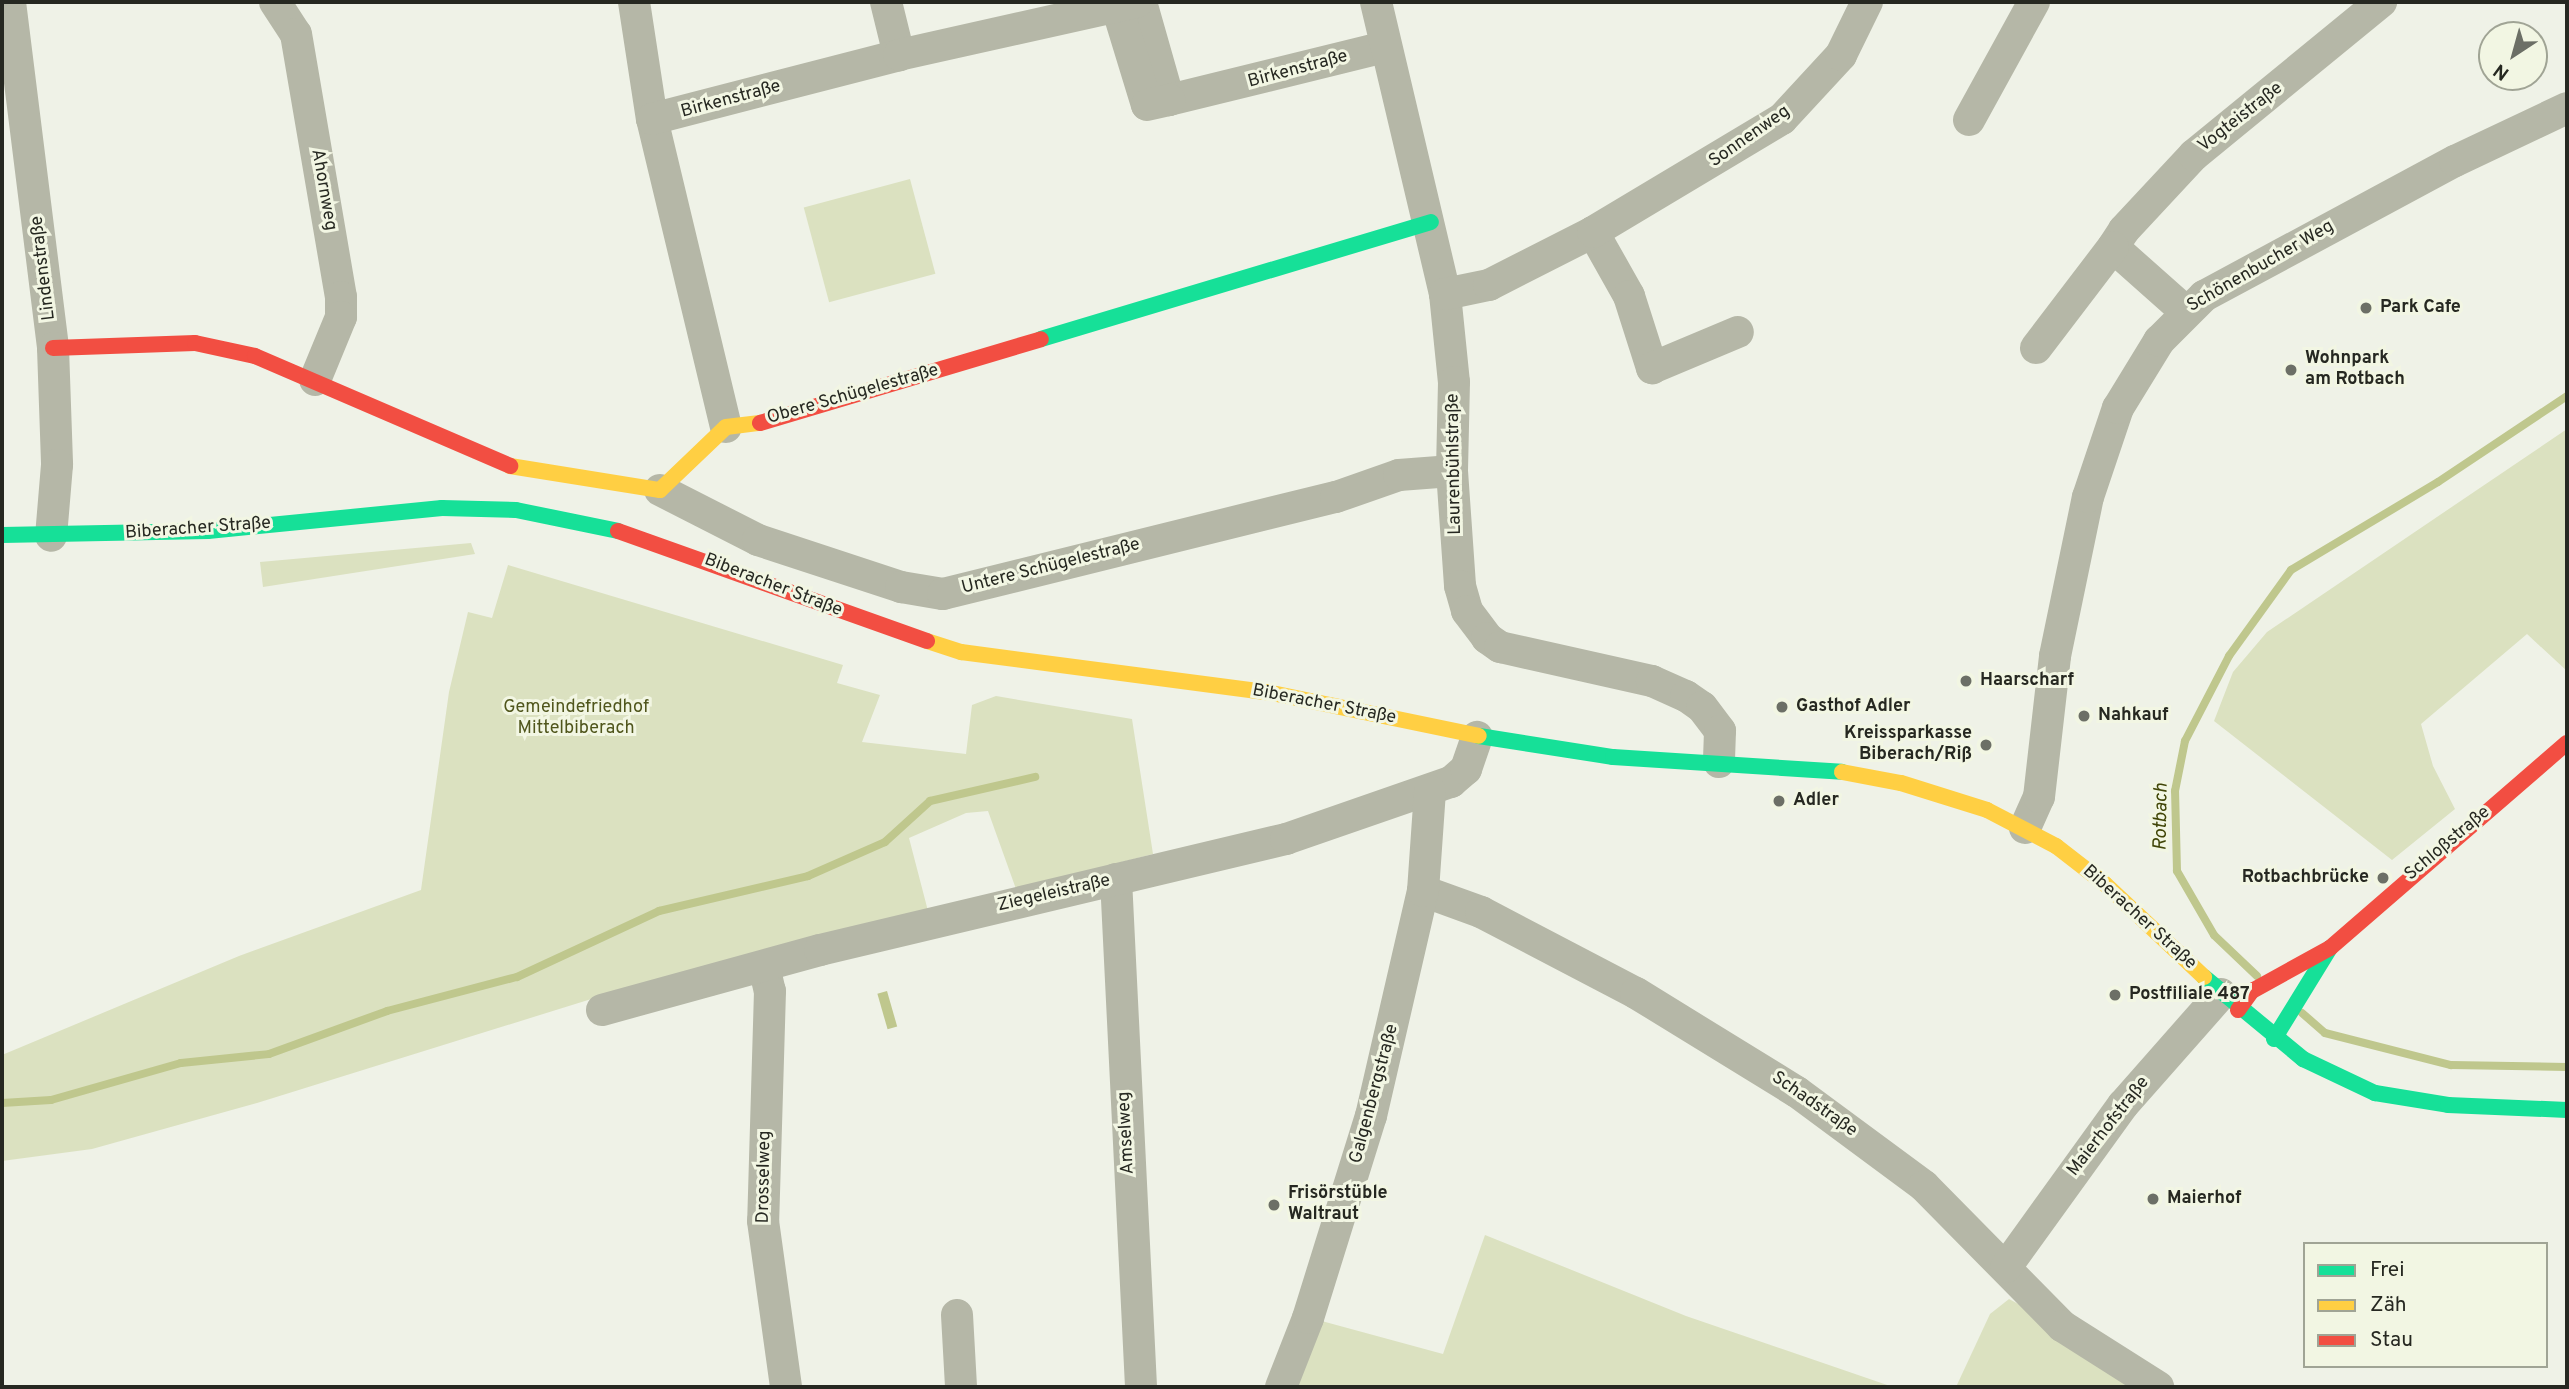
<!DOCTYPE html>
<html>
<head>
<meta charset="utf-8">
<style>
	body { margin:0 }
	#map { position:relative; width:2569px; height:1389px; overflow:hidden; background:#eff2e7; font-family:Overpass,sans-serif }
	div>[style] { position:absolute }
	.green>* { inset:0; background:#dbe1c0; transform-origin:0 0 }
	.water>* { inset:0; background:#bfc78d; transform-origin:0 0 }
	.stream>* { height:8px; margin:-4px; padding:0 4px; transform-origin:4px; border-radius:4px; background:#bfc78d }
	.street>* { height:32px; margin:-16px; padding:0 16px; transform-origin:16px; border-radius:16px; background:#b5b7a7 }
	.fast>* { height:16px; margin:-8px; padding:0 8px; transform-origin:8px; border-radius:8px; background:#16e098 }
	.slow>* { height:16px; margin:-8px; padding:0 8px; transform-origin:8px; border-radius:8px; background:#ffcf43 }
	.jam>* { height:16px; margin:-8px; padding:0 8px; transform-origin:8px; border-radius:8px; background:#f24e42 }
	.dots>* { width:19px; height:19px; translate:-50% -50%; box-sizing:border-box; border:4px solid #f2f6e3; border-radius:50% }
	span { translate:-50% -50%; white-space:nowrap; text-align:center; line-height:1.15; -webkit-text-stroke:6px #f2f6e3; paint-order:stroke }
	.street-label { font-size:18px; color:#262821 }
	.poi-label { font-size:18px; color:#262821; font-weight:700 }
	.left { translate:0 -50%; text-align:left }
	.right { translate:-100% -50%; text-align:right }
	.park-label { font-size:18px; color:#50561c }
	.water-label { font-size:19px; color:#414608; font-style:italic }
	.frame { position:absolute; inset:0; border:4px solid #262821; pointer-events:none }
	.legend { position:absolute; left:2303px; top:1242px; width:245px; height:126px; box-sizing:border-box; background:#f2f6e3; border:2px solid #a0a495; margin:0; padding:9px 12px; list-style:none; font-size:21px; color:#262821 }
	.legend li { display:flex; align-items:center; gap:14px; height:35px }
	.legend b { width:35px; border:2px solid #a0a495 }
	.north { position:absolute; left:2478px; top:21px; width:70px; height:70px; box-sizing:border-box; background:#f2f6e3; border:2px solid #a0a495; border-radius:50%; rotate:216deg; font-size:19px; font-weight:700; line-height:28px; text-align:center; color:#262821 }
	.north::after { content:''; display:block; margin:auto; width:24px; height:32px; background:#6c6f66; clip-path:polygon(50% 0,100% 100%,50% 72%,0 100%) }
</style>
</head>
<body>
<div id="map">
	<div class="green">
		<div style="left:910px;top:179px;width:98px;height:110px;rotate:75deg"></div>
		<div style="clip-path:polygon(2567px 429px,2567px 671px,2527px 634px,2421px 724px,2433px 766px,2455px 809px,2392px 860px,2214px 721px,2233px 672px,2267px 632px)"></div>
		<div style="clip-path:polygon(471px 543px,475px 554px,263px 587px,260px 562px)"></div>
		<div style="clip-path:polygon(508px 565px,843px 665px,837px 683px,880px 695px,862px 742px,966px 754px,972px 705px,996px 696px,1132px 719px,1153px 854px,1016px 889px,988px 811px,966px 813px,909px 838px,928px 911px,601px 996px,257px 1103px,92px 1149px,2px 1161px,2px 1055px,239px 956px,421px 890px,449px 692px,468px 612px,492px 618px)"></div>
		<div style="clip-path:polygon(1485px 1235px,1686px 1316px,1893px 1387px,1293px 1387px,1318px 1320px,1443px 1354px)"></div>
		<div style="clip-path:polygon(2009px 1299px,2024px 1307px,2141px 1387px,1956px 1387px,1990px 1314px)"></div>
	</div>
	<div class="water">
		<div style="left:887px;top:991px;width:37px;height:10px;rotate:74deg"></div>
	</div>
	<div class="stream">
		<div style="left:2257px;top:976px;width:59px;rotate:-136.4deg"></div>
		<div style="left:2214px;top:935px;width:74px;rotate:-120deg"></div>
		<div style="left:2177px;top:871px;width:80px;rotate:-91.4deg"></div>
		<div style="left:2175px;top:791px;width:51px;rotate:-78.7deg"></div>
		<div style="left:2185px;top:741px;width:96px;rotate:-62.6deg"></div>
		<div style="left:2229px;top:656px;width:106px;rotate:-54.2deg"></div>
		<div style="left:2291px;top:570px;width:171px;rotate:-30.9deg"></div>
		<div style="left:2438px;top:482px;width:155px;rotate:-33.7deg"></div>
		<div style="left:2302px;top:1013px;width:30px;rotate:41deg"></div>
		<div style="left:2325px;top:1033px;width:130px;rotate:14.3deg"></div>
		<div style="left:2451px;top:1065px;width:116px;rotate:1deg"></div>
		<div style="left:2px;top:1103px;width:49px;rotate:-3.5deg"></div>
		<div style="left:51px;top:1100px;width:135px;rotate:-15.9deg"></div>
		<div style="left:181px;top:1063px;width:88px;rotate:-5.8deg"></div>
		<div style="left:269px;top:1054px;width:126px;rotate:-20deg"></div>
		<div style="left:387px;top:1011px;width:134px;rotate:-14.7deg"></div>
		<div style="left:517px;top:977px;width:157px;rotate:-24.9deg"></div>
		<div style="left:659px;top:911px;width:153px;rotate:-13.2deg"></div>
		<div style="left:808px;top:876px;width:84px;rotate:-23.8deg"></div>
		<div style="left:885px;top:842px;width:61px;rotate:-42.3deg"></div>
		<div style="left:930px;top:801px;width:108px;rotate:-12.9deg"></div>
	</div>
	<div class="street">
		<div style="left:10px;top:2px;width:349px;rotate:82.9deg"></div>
		<div style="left:53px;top:348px;width:117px;rotate:88deg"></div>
		<div style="left:57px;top:465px;width:71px;rotate:94.8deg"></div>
		<div style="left:275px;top:2px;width:38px;rotate:57deg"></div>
		<div style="left:296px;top:34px;width:267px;rotate:80.3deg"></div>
		<div style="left:341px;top:297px;width:20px;rotate:90deg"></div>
		<div style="left:341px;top:317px;width:68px;rotate:112.4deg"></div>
		<div style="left:634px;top:2px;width:118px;rotate:81.3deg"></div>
		<div style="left:886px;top:2px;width:55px;rotate:76.2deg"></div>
		<div style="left:1141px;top:2px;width:102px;rotate:74.1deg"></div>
		<div style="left:1169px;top:100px;width:222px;rotate:-13.8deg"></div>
		<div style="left:1376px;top:2px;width:300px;rotate:76.7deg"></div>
		<div style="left:1445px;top:294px;width:88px;rotate:84.2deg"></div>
		<div style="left:1454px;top:382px;width:89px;rotate:91.3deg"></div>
		<div style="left:1452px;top:471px;width:115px;rotate:86deg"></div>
		<div style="left:1460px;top:586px;width:26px;rotate:74deg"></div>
		<div style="left:1467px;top:611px;width:34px;rotate:53deg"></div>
		<div style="left:1487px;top:638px;width:16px;rotate:35deg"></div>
		<div style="left:1500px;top:647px;width:156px;rotate:12.6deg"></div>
		<div style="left:1652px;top:681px;width:37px;rotate:24deg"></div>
		<div style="left:1686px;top:696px;width:19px;rotate:35deg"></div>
		<div style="left:1702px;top:707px;width:30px;rotate:53deg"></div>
		<div style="left:1720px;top:731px;width:31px;rotate:92deg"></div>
		<div style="left:1117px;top:7px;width:102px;rotate:73deg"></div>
		<div style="left:1147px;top:105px;width:23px;rotate:-13deg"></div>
		<div style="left:1969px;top:120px;width:135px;rotate:-61.2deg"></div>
		<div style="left:1593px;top:232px;width:73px;rotate:60.6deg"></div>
		<div style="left:1629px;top:296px;width:76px;rotate:72.3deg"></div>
		<div style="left:1652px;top:368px;width:93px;rotate:-22.7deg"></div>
		<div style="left:1445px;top:294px;width:45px;rotate:-11.6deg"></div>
		<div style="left:1489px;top:285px;width:117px;rotate:-27deg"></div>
		<div style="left:1593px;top:232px;width:220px;rotate:-30.9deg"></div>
		<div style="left:1782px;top:119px;width:87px;rotate:-47.3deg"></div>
		<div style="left:1841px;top:55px;width:59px;rotate:-63.9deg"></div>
		<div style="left:2185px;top:311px;width:96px;rotate:-138.4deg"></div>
		<div style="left:2113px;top:247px;width:20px;rotate:-57deg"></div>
		<div style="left:2124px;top:230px;width:103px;rotate:-47deg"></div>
		<div style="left:2194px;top:155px;width:242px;rotate:-39.3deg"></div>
		<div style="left:2036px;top:348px;width:127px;rotate:-52.7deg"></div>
		<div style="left:726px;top:427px;width:317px;rotate:-103.5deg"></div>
		<div style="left:652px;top:119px;width:255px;rotate:-14.5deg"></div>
		<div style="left:899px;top:55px;width:244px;rotate:-12.6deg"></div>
		<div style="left:660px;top:490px;width:110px;rotate:27deg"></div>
		<div style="left:758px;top:540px;width:151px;rotate:18.2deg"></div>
		<div style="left:901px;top:587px;width:43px;rotate:9.5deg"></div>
		<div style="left:943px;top:594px;width:405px;rotate:-13.9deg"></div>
		<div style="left:1336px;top:497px;width:67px;rotate:-19.2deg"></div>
		<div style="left:1399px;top:475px;width:53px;rotate:-4.3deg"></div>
		<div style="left:2025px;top:828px;width:34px;rotate:-66deg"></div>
		<div style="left:2039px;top:797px;width:142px;rotate:-83.5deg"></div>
		<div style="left:2055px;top:656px;width:162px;rotate:-78.3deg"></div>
		<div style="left:2088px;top:497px;width:94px;rotate:-71.4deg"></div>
		<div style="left:2118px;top:408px;width:79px;rotate:-58.5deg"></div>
		<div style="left:2159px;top:341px;width:64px;rotate:-45deg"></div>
		<div style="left:2204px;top:296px;width:285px;rotate:-28.3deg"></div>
		<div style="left:2455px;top:161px;width:124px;rotate:-25.3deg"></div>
		<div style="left:1116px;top:879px;width:509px;rotate:87.18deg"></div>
		<div style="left:1423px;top:891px;width:62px;rotate:19.9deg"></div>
		<div style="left:1481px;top:912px;width:175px;rotate:27.6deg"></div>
		<div style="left:1636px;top:993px;width:189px;rotate:31.6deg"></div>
		<div style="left:1797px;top:1092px;width:158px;rotate:36.5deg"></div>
		<div style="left:1924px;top:1186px;width:197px;rotate:45.4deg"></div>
		<div style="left:2062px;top:1326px;width:114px;rotate:32.4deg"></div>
		<div style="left:764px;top:966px;width:26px;rotate:77deg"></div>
		<div style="left:770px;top:991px;width:230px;rotate:91.7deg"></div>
		<div style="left:763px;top:1221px;width:168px;rotate:82.1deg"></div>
		<div style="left:602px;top:1010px;width:226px;rotate:-15.4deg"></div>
		<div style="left:820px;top:950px;width:479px;rotate:-13.4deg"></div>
		<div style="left:1286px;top:839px;width:175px;rotate:-19.1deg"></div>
		<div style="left:1451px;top:782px;width:20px;rotate:-41deg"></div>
		<div style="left:1466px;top:769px;width:34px;rotate:-71deg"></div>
		<div style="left:2006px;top:1267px;width:200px;rotate:-54.2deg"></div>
		<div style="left:2123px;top:1105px;width:148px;rotate:-48.6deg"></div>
		<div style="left:957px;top:1315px;width:72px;rotate:86.8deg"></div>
		<div style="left:1281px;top:1387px;width:74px;rotate:-68.6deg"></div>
		<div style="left:1308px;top:1318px;width:212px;rotate:-72.7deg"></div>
		<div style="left:1371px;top:1116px;width:231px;rotate:-77deg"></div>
		<div style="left:1423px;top:891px;width:100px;rotate:-86deg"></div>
	</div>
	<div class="fast">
		<div style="left:1041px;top:339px;width:407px;rotate:-16.7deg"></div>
		<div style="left:2px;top:535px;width:206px;rotate:-1.1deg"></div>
		<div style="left:208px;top:531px;width:235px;rotate:-5.6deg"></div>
		<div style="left:442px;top:508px;width:74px;rotate:1.5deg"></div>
		<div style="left:516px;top:510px;width:104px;rotate:11.6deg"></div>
		<div style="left:1479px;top:736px;width:136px;rotate:8.9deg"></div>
		<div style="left:1613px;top:757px;width:229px;rotate:3.7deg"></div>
		<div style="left:2204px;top:977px;width:129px;rotate:39.6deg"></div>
		<div style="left:2303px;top:1059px;width:80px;rotate:25.3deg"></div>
		<div style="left:2375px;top:1093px;width:74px;rotate:9.3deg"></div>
		<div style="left:2448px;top:1105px;width:119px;rotate:2.4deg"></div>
		<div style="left:2274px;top:1039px;width:107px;rotate:-58.4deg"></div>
	</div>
	<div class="slow">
		<div style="left:510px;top:466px;width:152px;rotate:9.1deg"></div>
		<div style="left:660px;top:490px;width:91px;rotate:-43.7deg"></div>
		<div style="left:726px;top:427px;width:34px;rotate:-7deg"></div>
		<div style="left:927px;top:641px;width:36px;rotate:18deg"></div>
		<div style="left:961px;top:652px;width:314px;rotate:7.5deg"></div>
		<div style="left:1272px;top:693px;width:211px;rotate:11.7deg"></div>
		<div style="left:1842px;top:772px;width:60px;rotate:10.6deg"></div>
		<div style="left:1901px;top:783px;width:90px;rotate:17.4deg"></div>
		<div style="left:1987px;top:810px;width:78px;rotate:27.6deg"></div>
		<div style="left:2056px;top:846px;width:62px;rotate:37.8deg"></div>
		<div style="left:2105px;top:884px;width:136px;rotate:43.2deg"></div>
	</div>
	<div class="jam">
		<div style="left:53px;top:348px;width:142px;rotate:-2deg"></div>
		<div style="left:195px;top:343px;width:61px;rotate:12.2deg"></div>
		<div style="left:255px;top:356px;width:278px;rotate:23.3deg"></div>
		<div style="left:760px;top:423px;width:293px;rotate:-16.6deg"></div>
		<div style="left:618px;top:531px;width:328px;rotate:19.6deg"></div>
		<div style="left:2238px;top:1010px;width:24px;rotate:-54deg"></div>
		<div style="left:2252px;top:991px;width:89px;rotate:-28.9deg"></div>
		<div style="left:2330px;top:948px;width:313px;rotate:-40.9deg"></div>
	</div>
	<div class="dots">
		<div style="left:2366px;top:308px;background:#6c6f66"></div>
		<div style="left:2291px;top:370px;background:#6c6f66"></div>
		<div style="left:1966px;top:681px;background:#6c6f66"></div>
		<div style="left:1782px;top:707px;background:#6c6f66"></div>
		<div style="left:2084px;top:716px;background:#6c6f66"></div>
		<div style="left:1986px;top:745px;background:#6c6f66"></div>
		<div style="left:1779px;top:801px;background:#6c6f66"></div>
		<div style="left:2383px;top:878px;background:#6c6f66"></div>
		<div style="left:2115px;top:995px;background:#6c6f66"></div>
		<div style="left:2153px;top:1199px;background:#6c6f66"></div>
		<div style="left:1274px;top:1205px;background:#6c6f66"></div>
	</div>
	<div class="street-label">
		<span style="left:1298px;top:70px;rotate:-15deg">Birkenstraße</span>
		<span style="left:731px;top:100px;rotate:-15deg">Birkenstraße</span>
		<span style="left:2241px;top:118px;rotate:-38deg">Vogteistraße</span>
		<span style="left:1750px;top:137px;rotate:-35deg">Sonnenweg</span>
		<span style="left:323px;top:190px;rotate:80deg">Ahornweg</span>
		<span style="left:2261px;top:267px;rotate:-30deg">Schönenbucher Weg</span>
		<span style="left:44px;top:268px;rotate:-97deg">Lindenstraße</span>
		<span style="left:853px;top:395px;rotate:-16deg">Obere Schügelestraße</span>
		<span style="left:1455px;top:464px;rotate:-91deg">Laurenbühlstraße</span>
		<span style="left:198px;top:529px;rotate:-4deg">Biberacher Straße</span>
		<span style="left:1051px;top:567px;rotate:-14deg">Untere Schügelestraße</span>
		<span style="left:773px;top:586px;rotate:21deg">Biberacher Straße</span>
		<span style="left:1324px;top:705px;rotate:11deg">Biberacher Straße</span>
		<span style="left:2448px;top:844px;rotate:-40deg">Schloßstraße</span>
		<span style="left:1054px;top:894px;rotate:-13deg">Ziegeleistraße</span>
		<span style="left:2139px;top:918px;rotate:42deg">Biberacher Straße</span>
		<span style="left:1375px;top:1094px;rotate:-75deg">Galgenbergstraße</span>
		<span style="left:1814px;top:1105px;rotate:35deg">Schadstraße</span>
		<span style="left:2109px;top:1127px;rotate:-52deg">Maierhofstraße</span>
		<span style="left:1127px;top:1133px;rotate:-93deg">Amselweg</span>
		<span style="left:765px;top:1177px;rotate:-89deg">Drosselweg</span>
	</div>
	<div class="poi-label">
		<span class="left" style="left:2380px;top:308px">Park Cafe</span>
		<span class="left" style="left:2305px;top:370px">Wohnpark<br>am Rotbach</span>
		<span class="left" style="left:1980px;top:681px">Haarscharf</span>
		<span class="left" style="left:1796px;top:707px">Gasthof Adler</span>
		<span class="left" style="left:2098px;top:716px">Nahkauf</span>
		<span class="right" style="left:1972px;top:745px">Kreissparkasse<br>Biberach/Riß</span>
		<span class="left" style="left:1793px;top:801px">Adler</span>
		<span class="right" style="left:2369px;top:878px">Rotbachbrücke</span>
		<span class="left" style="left:2129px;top:995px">Postfiliale 487</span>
		<span class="left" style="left:1288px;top:1205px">Frisörstüble<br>Waltraut</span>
		<span class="left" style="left:2167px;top:1199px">Maierhof</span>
	</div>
	<div class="park-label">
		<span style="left:576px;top:719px">Gemeindefriedhof<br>Mittelbiberach</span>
	</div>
	<div class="water-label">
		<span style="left:2162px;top:817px;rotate:-89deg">Rotbach</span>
	</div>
	<div class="frame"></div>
	<ul class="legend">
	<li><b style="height:9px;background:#16e098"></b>Frei</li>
	<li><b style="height:9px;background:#ffcf43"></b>Zäh</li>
	<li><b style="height:9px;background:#f24e42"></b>Stau</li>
	</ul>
	<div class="north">N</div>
</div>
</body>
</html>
